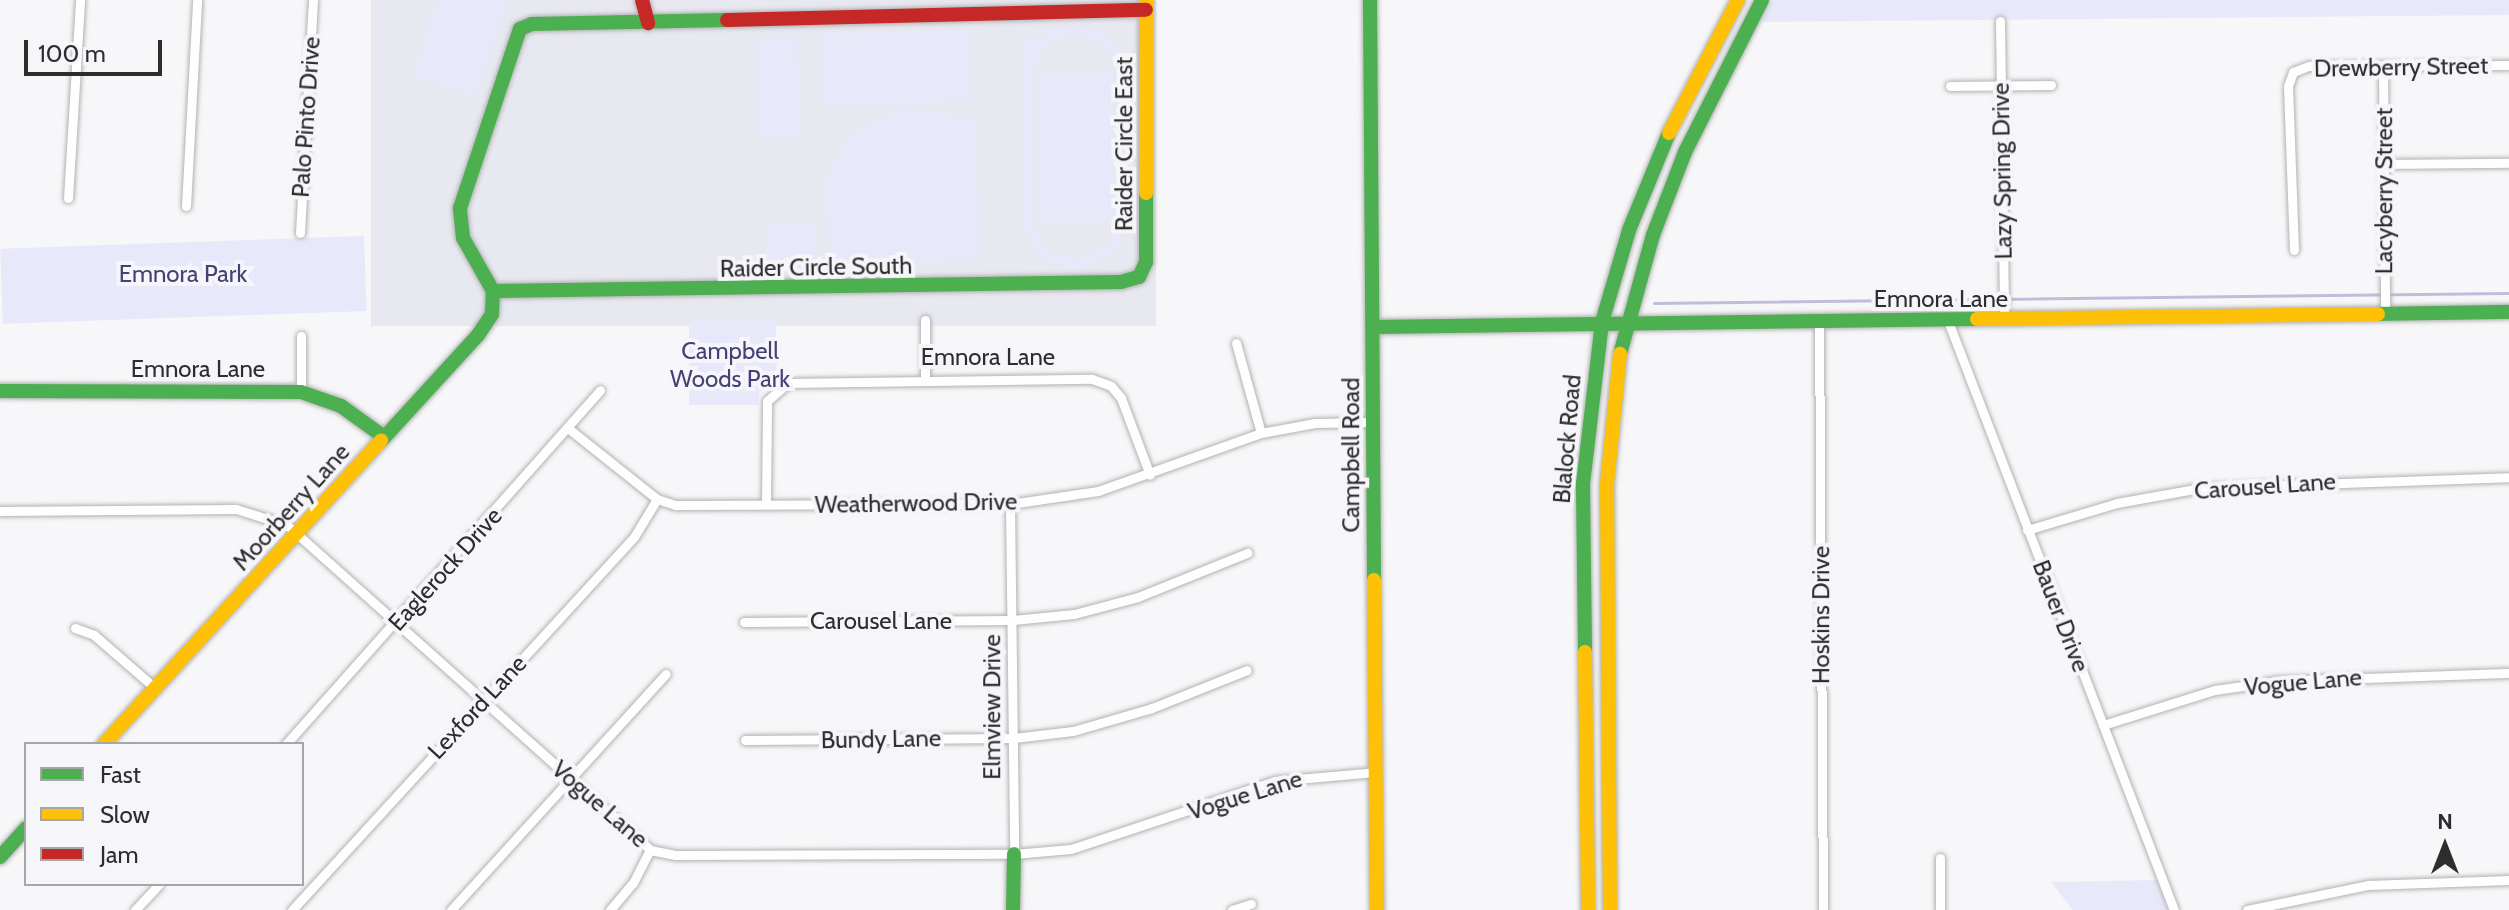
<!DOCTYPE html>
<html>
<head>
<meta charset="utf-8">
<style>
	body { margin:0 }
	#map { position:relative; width:2509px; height:910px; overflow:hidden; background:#f7f7f9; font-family:Cabin,sans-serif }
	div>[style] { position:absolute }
	.built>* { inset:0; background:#e8e9f0; transform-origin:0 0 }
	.green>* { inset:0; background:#e7e8fa; transform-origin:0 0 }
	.stream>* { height:3px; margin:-1.5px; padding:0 1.5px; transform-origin:1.5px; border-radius:1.5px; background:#bebedb }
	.roads { filter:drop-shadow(0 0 2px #b2b2b3) drop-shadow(0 0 2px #b2b2b3) }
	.street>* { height:9px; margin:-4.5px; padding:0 4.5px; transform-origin:4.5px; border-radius:4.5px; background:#fefefe }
	.fast>* { height:14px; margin:-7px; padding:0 7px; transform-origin:7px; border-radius:7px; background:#4caf50 }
	.slow>* { height:14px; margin:-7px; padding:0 7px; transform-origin:7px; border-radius:7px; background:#ffc107 }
	.jam>* { height:14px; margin:-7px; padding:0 7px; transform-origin:7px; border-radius:7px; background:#c62828 }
	span { translate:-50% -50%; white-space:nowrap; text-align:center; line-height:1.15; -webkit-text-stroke:8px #f6f6fa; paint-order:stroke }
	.street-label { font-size:24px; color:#2d2d2e }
	.park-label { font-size:24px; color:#454176 }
	.legend { position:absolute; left:24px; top:742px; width:280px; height:144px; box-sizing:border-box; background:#f6f6fa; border:2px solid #a6a6a8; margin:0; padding:10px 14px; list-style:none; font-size:24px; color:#2d2d2e }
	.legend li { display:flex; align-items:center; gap:16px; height:40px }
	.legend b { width:40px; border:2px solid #a6a6a8 }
	.north { position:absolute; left:2405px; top:806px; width:80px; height:80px; -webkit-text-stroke:6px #f6f6fa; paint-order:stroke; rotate:0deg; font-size:22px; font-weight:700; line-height:32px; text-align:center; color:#2d2d2e }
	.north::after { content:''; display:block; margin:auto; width:28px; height:36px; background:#2d2d2e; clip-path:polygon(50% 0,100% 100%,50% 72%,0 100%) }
	.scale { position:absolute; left:24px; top:40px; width:138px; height:36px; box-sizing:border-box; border:4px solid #2d2d2e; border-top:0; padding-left:10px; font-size:24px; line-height:28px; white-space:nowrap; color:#2d2d2e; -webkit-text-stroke:6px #f6f6fa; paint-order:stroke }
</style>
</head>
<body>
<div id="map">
	<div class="built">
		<div style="left:371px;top:0;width:785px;height:326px"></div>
	</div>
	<div class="green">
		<div style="clip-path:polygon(437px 0,508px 0,474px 98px,411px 76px)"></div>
		<div style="clip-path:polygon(1773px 0,2509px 0,2509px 15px,1762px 22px)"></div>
		<div style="clip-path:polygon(evenodd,1075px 24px,1107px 34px,1126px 61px,1129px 216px,1114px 254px,1076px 270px,1044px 260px,1022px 225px,1021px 36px,1031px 36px,1032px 45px,1051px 30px,1075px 24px,1075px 34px,1101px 42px,1117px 64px,1119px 216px,1106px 247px,1075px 260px,1050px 252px,1034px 230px,1031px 78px,1044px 47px,1075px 34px)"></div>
		<div style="left:969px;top:29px;width:72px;height:151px;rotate:88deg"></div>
		<div style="left:797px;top:38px;width:100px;height:42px;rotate:88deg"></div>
		<div style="left:1037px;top:72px;width:76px;height:150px"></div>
		<div style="clip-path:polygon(900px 107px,976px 117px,980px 261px,833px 264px,822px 186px,849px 135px)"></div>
		<div style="left:767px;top:224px;width:49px;height:51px"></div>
		<div style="left:364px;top:236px;width:75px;height:364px;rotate:88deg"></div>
		<div style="clip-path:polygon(775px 321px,779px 378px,759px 393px,758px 405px,689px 405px,689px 322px)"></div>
		<div style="clip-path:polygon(2157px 880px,2168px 910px,2073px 910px,2051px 882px)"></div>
	</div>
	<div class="stream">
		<div style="left:1654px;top:303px;width:855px;rotate:-0.67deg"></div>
	</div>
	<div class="roads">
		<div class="street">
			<div style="left:2000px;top:21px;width:299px;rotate:89.2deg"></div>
			<div style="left:2383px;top:67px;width:247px;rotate:89.5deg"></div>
			<div style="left:1950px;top:86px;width:101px;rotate:-0.6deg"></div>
			<div style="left:2384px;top:164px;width:125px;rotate:-0.5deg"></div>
			<div style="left:68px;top:198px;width:198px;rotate:-86.5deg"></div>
			<div style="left:186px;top:206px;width:206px;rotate:-86.9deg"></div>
			<div style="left:300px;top:233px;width:233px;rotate:-86.8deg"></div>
			<div style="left:2294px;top:250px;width:164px;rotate:-92.1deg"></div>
			<div style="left:2288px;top:86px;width:15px;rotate:-70deg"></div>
			<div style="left:2293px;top:72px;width:17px;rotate:-21deg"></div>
			<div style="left:2309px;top:66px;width:200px;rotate:-0.3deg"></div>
			<div style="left:925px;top:320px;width:60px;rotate:90deg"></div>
			<div style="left:1819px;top:321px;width:589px;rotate:89.61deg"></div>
			<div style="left:1948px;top:321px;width:631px;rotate:69.01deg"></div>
			<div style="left:301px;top:336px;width:56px;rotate:90deg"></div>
			<div style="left:1236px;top:343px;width:93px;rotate:74.5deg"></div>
			<div style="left:569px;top:429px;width:112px;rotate:38.5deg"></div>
			<div style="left:657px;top:499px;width:20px;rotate:18deg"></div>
			<div style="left:676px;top:505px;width:334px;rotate:-0.2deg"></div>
			<div style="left:1010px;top:504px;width:89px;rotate:-8.4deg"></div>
			<div style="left:1098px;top:491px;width:173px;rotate:-19.6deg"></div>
			<div style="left:1261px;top:433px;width:55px;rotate:-10.5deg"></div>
			<div style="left:1315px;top:423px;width:57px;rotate:-1deg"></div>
			<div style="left:766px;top:504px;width:103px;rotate:-89.4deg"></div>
			<div style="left:767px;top:401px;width:28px;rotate:-41deg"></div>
			<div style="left:788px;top:383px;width:304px;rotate:-0.8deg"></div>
			<div style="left:1092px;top:379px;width:20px;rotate:20deg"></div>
			<div style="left:1111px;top:386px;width:16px;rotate:50deg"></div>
			<div style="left:1121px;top:398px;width:82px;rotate:69.4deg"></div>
			<div style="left:1010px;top:504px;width:350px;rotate:89.3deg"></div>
			<div style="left:0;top:511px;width:236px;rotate:-0.5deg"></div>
			<div style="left:236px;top:509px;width:53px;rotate:17.4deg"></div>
			<div style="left:287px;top:525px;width:487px;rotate:41.8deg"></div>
			<div style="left:650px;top:850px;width:26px;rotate:11deg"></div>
			<div style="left:676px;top:855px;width:338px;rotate:-0.2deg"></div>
			<div style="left:1014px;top:854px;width:57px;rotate:-5deg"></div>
			<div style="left:1071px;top:849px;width:215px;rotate:-18.4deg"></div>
			<div style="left:1275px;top:781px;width:100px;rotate:-5.1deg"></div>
			<div style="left:2027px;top:530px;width:94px;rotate:-16.7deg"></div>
			<div style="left:2117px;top:503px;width:84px;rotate:-10.2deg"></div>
			<div style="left:2200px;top:488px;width:309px;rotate:-2deg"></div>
			<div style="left:744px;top:622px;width:269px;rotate:-0.4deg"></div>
			<div style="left:1013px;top:620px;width:61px;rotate:-5.6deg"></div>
			<div style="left:1074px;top:614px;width:66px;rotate:-14.9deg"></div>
			<div style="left:1138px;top:597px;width:118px;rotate:-22deg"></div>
			<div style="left:75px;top:628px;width:20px;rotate:20deg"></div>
			<div style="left:94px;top:635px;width:81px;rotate:41deg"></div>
			<div style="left:2103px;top:725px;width:117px;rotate:-17.4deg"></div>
			<div style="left:2215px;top:690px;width:63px;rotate:-8.3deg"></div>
			<div style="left:2277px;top:681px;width:232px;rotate:-2deg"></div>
			<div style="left:745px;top:740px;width:269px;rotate:-0.4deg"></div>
			<div style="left:1014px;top:738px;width:59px;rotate:-6.8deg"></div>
			<div style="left:1073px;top:731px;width:82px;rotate:-16.2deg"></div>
			<div style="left:1152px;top:708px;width:102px;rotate:-21.8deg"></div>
			<div style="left:286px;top:744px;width:473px;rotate:-48.4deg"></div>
			<div style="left:1940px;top:858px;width:52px;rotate:90deg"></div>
			<div style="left:135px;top:910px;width:35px;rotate:-47deg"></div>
			<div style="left:292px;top:910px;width:506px;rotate:-47.48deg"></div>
			<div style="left:634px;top:537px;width:44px;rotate:-58.8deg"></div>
			<div style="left:451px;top:910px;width:319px;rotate:-47.7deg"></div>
			<div style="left:610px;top:910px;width:35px;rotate:-50deg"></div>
			<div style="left:633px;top:883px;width:37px;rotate:-63deg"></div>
			<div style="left:1232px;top:910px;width:20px;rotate:-18deg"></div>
			<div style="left:2247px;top:910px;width:124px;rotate:-11.7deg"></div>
			<div style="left:2368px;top:885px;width:141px;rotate:-2deg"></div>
		</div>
		<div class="fast">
			<div style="left:1370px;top:0;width:580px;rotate:89.6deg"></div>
			<div style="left:493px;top:291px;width:628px;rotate:-0.82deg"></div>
			<div style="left:1121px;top:282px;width:19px;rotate:-16deg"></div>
			<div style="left:1139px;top:277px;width:17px;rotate:-65deg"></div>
			<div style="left:1146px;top:262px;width:69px;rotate:-90deg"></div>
			<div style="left:493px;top:291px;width:61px;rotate:-119.5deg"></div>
			<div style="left:463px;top:238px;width:30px;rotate:-96deg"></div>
			<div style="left:460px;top:208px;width:189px;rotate:-71.5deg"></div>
			<div style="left:520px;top:29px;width:13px;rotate:-23deg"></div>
			<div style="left:532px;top:24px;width:195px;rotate:-1.2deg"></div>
			<div style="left:2378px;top:314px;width:131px;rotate:-0.9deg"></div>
			<div style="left:1373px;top:327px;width:604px;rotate:-0.76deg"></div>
			<div style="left:1620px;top:354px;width:123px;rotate:-74.5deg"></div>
			<div style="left:1653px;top:235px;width:89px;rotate:-68.9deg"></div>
			<div style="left:1685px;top:152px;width:170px;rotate:-63.1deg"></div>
			<div style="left:0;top:391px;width:301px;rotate:0.2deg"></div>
			<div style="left:301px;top:392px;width:42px;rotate:19.3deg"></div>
			<div style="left:341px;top:406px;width:53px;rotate:35.8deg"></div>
			<div style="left:381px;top:441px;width:144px;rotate:-47.5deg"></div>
			<div style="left:478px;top:335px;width:25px;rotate:-56deg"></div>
			<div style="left:492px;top:314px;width:23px;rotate:-88deg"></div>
			<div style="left:1585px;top:652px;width:168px;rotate:-90.7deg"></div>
			<div style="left:1583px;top:484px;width:163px;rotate:-83.3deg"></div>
			<div style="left:1602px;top:322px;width:96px;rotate:-73.6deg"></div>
			<div style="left:1629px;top:230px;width:105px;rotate:-67.6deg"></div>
			<div style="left:0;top:857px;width:39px;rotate:-48deg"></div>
			<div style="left:1013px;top:910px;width:56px;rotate:-89deg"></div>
		</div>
		<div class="slow">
			<div style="left:1146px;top:0;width:193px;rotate:90deg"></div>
			<div style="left:1669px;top:133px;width:150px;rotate:-62.6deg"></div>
			<div style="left:1977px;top:319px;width:401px;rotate:-0.7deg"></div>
			<div style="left:1374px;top:580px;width:330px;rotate:89.5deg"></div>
			<div style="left:1585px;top:652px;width:258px;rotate:89.3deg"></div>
			<div style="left:104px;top:744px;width:411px;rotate:-47.6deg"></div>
			<div style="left:1610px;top:910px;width:426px;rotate:-90.4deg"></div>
			<div style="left:1607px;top:484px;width:131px;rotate:-84.3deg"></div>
		</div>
		<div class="jam">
			<div style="left:642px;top:0;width:24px;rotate:75deg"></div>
			<div style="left:727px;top:20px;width:419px;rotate:-1.4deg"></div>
		</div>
	</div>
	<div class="street-label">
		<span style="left:2401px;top:67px;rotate:-1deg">Drewberry Street</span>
		<span style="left:306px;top:117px;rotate:-86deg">Palo Pinto Drive</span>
		<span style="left:1124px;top:144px;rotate:-90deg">Raider Circle East</span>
		<span style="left:2002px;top:171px;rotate:-91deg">Lazy Spring Drive</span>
		<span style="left:2384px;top:191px;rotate:-90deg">Lacyberry Street</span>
		<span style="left:816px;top:267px;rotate:-1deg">Raider Circle South</span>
		<span style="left:1941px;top:299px">Emnora Lane</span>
		<span style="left:988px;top:357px">Emnora Lane</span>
		<span style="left:198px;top:369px">Emnora Lane</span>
		<span style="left:1567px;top:439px;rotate:-85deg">Blalock Road</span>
		<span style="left:1351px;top:455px;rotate:-90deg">Campbell Road</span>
		<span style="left:2265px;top:486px;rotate:-4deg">Carousel Lane</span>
		<span style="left:916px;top:503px;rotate:-1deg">Weatherwood Drive</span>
		<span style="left:291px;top:507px;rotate:-48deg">Moorberry Lane</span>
		<span style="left:445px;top:569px;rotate:-48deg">Eaglerock Drive</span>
		<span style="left:1821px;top:615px;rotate:-90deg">Hoskins Drive</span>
		<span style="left:2061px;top:616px;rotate:69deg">Bauer Drive</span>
		<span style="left:881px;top:621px">Carousel Lane</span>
		<span style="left:2303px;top:682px;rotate:-5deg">Vogue Lane</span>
		<span style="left:477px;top:707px;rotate:-47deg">Lexford Lane</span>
		<span style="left:992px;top:707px;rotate:-90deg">Elmview Drive</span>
		<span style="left:881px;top:739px;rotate:-1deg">Bundy Lane</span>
		<span style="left:1245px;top:795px;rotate:-17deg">Vogue Lane</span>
		<span style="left:600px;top:804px;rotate:41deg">Vogue Lane</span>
	</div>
	<div class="park-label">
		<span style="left:183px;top:274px">Emnora Park</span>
		<span style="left:730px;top:365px">Campbell<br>Woods Park</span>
	</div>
	<ul class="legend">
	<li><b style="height:10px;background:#4caf50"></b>Fast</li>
	<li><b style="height:10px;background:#ffc107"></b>Slow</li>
	<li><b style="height:10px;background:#c62828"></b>Jam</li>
	</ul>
	<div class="north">N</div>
	<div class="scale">100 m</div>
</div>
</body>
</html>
